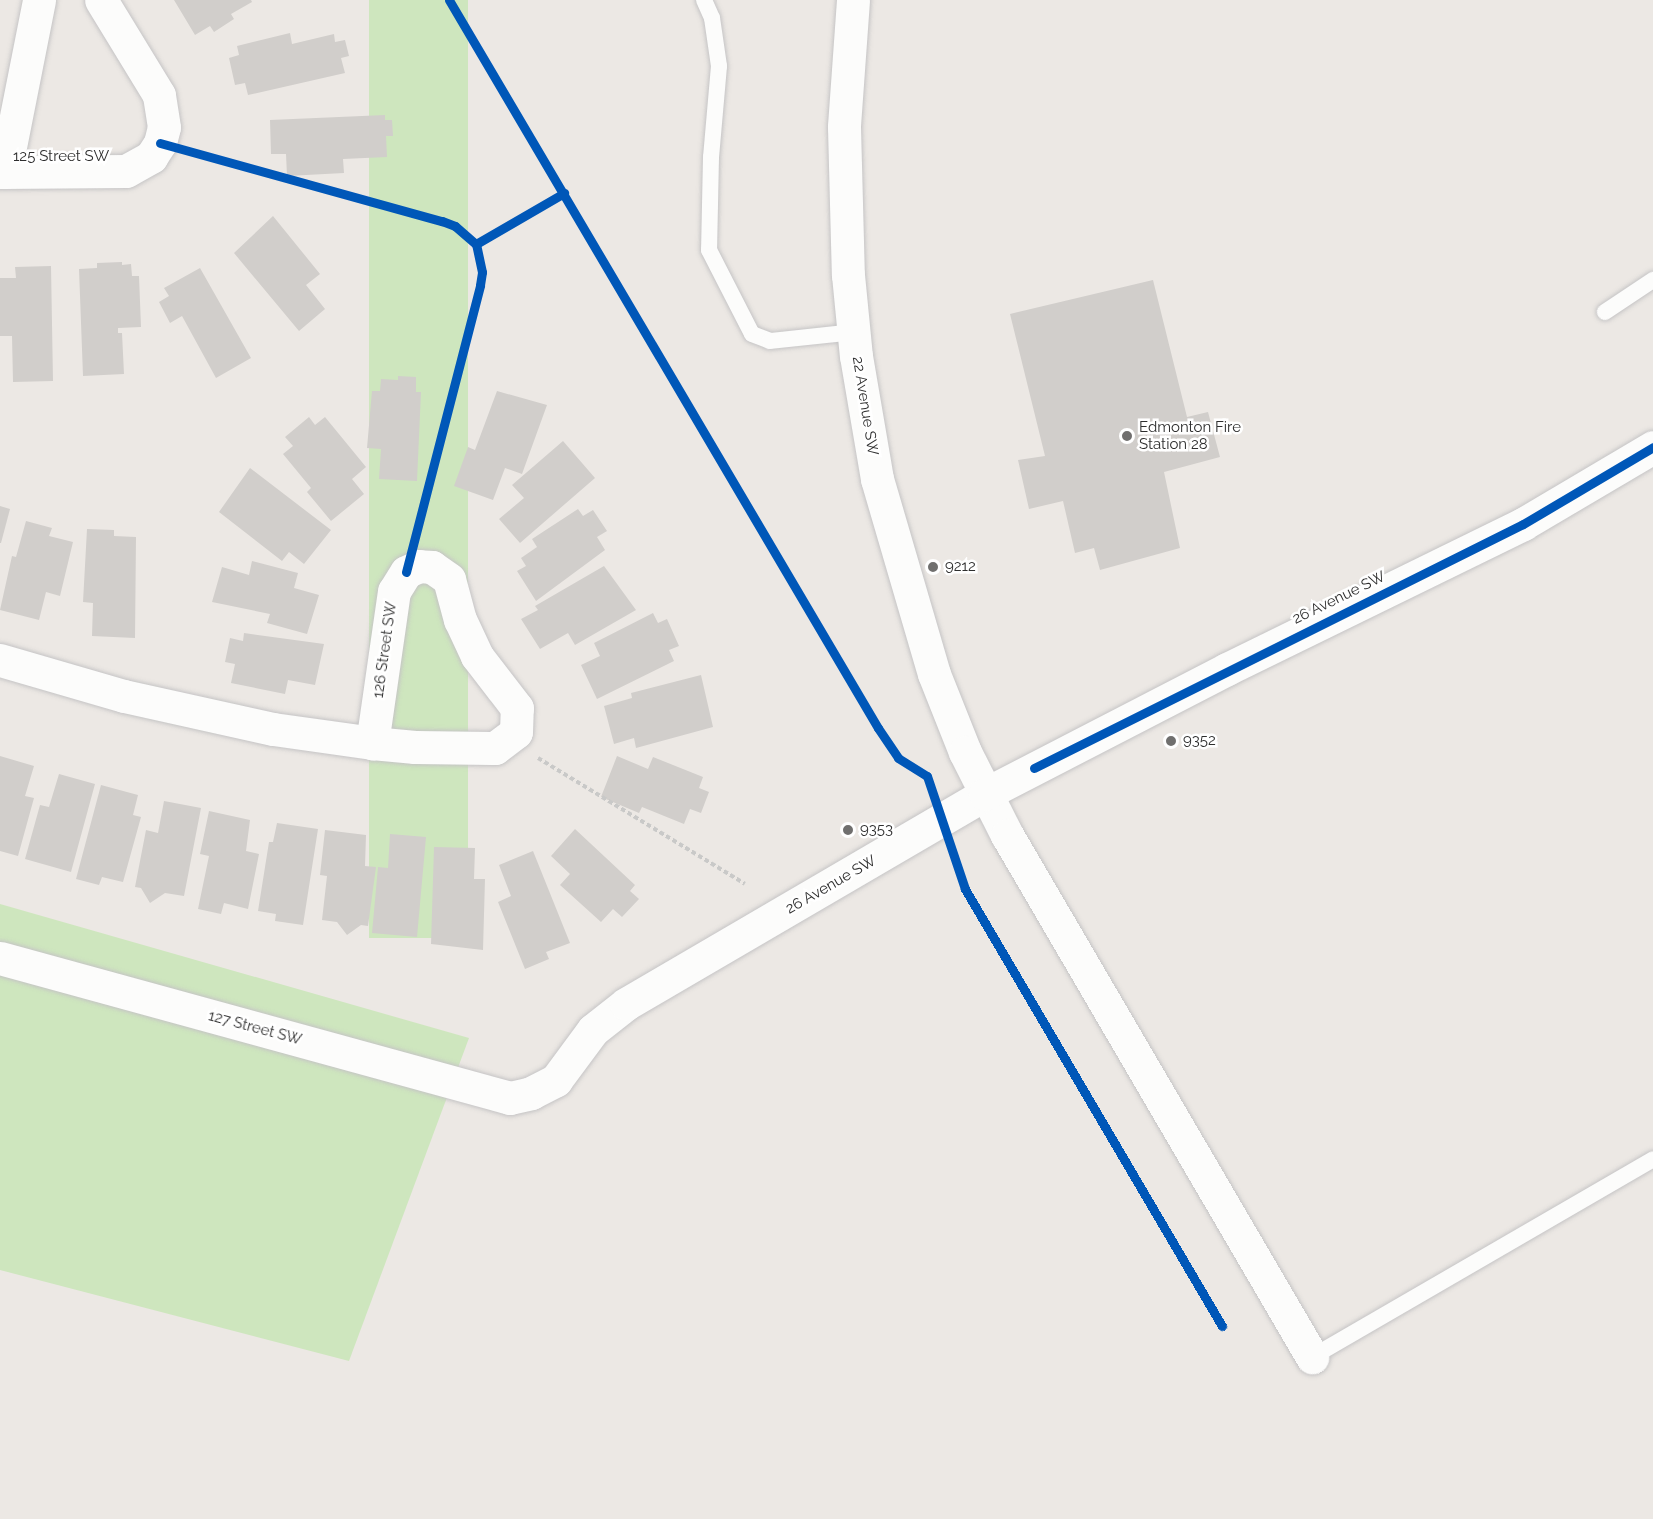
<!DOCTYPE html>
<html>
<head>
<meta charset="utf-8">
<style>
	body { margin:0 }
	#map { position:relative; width:1653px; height:1519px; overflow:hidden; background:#ece8e4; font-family:Raleway,sans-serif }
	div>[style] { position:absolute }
	.green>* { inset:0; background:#cee6be; transform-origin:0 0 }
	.building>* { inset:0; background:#d1cecb }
	.path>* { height:4px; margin-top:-2px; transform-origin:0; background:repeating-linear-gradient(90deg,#c9c9c8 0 4.5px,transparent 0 7.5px) }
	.roads { filter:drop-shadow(0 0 2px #c5c4c5) drop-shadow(0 0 2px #c5c4c5) }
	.service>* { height:16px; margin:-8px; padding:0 8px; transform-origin:8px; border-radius:8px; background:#fcfcfb }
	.minor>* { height:33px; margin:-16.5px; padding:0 16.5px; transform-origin:16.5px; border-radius:16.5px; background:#fcfcfb }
	.tertiary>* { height:33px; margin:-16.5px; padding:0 16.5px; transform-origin:16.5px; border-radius:16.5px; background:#fcfcfb }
	.cycleway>* { height:9px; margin:-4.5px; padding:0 4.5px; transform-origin:4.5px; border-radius:4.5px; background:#0057b8 }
	.dots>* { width:16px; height:16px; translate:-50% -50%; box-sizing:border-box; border:3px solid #fff; border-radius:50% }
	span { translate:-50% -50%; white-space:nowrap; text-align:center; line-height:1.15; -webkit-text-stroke:5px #fff; paint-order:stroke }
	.street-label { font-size:15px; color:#2e2e2e }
	.poi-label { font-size:15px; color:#2e2e2e }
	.left { translate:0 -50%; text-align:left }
</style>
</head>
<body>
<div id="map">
	<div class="green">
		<div style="left:369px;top:0;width:99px;height:938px"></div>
		<div style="clip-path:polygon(0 904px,469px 1038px,349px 1361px,0 1270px)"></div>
	</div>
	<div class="building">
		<div style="clip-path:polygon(174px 0,251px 0,252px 2px,231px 14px,234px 19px,214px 32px,210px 26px,195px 35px)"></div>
		<div style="clip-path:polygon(290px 33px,292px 44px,334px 34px,335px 42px,345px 40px,349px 56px,341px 58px,345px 73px,248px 95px,245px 83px,235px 85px,229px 58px,239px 55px,237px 46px)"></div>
		<div style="clip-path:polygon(385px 115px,385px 120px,392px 120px,393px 136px,386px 136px,387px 157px,343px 159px,344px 173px,287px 176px,286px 154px,271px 154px,270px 120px)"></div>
		<div style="clip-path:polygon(273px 216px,320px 274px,306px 285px,325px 309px,299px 331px,234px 253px)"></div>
		<div style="clip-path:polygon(122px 262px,122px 265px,131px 264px,132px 276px,139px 276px,141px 327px,118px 328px,118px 333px,122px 333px,124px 374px,83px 376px,79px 269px,97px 268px,97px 263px)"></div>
		<div style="clip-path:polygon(51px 266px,53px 381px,13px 382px,12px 336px,0 336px,0 278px,16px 278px,15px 267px)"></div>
		<div style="clip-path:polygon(200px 268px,251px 358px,216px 378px,182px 316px,170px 323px,159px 302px,169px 296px,164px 288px)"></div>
		<div style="clip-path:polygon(1153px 280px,1187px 417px,1208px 412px,1220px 457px,1164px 472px,1180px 548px,1100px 570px,1094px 548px,1075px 553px,1063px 501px,1029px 509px,1018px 460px,1045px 456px,1010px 314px)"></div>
		<div style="clip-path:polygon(398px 376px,416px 377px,416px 392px,421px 392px,417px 481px,379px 479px,381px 449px,367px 448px,372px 391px,380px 391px,381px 379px,398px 380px)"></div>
		<div style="clip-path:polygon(497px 391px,547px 405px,522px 474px,505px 468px,493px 500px,454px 486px,468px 447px,475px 450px)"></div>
		<div style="clip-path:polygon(309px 417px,315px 425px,325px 417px,366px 467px,352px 479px,364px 494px,331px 521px,307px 492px,311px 488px,283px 454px,293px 446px,285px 437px)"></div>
		<div style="clip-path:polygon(563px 441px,595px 478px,520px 543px,499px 519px,524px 498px,512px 485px)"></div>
		<div style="clip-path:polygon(250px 468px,331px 530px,304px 564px,289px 552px,282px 561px,219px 512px)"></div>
		<div style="clip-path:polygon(0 506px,10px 509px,1px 543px,0 543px)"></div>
		<div style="clip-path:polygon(578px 509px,583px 516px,593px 510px,607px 531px,597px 537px,605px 550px,536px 601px,517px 571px,526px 566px,521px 558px,537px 547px,532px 539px)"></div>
		<div style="clip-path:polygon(26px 521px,52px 528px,49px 536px,73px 542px,60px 596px,46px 592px,39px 620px,0 610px,12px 556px,16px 557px)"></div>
		<div style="clip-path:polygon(87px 529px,114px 530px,114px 536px,136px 537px,135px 638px,92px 636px,93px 603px,83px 602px)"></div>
		<div style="clip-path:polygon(252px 561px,298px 573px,294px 588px,319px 595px,307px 634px,267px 623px,270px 614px,212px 602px,222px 567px,249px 575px)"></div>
		<div style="clip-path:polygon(604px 566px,636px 610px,575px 645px,568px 633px,540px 649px,521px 619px,538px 610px,535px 606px)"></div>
		<div style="clip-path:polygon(653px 613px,658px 623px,667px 619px,679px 646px,669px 650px,674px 661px,597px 699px,581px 665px,600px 656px,594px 643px)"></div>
		<div style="clip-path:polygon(244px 633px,324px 644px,315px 685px,288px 680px,285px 694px,231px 683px,235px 664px,225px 662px,230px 638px,243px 641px)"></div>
		<div style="clip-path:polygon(701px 675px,713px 727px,636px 748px,634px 738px,614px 744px,604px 706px,632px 698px,631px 693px)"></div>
		<div style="clip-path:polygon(0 756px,34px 766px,25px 796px,34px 798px,18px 856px,0 851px)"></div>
		<div style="clip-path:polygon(617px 756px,648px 769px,653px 757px,703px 777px,699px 788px,709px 792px,701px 813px,690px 809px,684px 824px,642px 807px,639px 813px,601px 797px)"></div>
		<div style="clip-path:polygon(59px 774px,95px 784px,71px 872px,25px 859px,40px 805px,49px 807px)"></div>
		<div style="clip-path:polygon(101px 785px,138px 795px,133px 815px,141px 817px,123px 882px,102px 877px,99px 885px,76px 879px)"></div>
		<div style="clip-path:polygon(164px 801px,201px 808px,184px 896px,165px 893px,150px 903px,141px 888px,135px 887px,146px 830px,158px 833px)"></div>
		<div style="clip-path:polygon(209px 811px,250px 820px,246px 851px,259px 854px,248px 909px,224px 903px,221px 914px,198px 909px,209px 856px,200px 854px)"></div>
		<div style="clip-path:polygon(277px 823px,318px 829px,303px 925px,275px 921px,276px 914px,258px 911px,269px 842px,273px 842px)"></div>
		<div style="clip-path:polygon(575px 829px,635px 885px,630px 891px,639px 899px,622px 917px,613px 909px,601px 922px,560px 885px,570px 874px,551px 856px)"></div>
		<div style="clip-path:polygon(325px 830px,366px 835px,365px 866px,376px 867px,368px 926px,361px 925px,347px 935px,337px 922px,322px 920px,327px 876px,320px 875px)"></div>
		<div style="clip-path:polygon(390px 834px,426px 837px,417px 937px,372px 933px,378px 867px,388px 868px)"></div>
		<div style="clip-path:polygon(434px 847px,475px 848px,474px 879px,485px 879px,483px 950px,431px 944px)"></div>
		<div style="clip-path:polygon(533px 851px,570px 943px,546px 952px,549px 959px,525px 969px,498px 902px,511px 896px,499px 865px)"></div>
	</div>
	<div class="path">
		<div style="left:538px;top:758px;width:242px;rotate:31.3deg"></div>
	</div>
	<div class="roads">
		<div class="service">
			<div style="left:704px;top:0;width:20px;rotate:66deg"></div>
			<div style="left:712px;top:18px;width:49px;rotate:81.7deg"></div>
			<div style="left:719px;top:66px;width:91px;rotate:95deg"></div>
			<div style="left:711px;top:157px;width:93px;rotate:91.2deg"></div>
			<div style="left:709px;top:250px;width:94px;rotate:62.9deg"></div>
			<div style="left:752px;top:334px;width:19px;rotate:21deg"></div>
			<div style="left:770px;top:341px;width:84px;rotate:-6.1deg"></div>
			<div style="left:1605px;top:312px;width:58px;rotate:-33.7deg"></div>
			<div style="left:1312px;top:1357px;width:394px;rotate:-30.1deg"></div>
		</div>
		<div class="minor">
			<div style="left:0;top:172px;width:126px;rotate:-0.5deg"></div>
			<div style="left:126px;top:171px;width:29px;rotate:-29deg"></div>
			<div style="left:151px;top:157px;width:17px;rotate:-57deg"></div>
			<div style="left:160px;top:143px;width:16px;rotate:-76deg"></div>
			<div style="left:164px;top:127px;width:32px;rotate:-99deg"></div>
			<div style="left:159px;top:95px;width:111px;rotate:-121.4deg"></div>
			<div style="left:5px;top:172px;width:175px;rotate:-78.8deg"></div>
			<div style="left:0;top:660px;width:129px;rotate:16.2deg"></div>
			<div style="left:124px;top:696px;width:153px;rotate:12.5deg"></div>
			<div style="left:273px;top:729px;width:100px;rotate:8deg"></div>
			<div style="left:372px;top:743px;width:43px;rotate:5.3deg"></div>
			<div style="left:415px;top:747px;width:80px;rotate:0.7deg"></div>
			<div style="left:495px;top:748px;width:26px;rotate:-37deg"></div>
			<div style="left:516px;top:732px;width:24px;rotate:-88deg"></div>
			<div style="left:517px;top:708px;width:66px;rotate:-127.6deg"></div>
			<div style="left:477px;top:656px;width:40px;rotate:-115deg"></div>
			<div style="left:460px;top:620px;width:42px;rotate:-105deg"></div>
			<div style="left:449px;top:579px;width:21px;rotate:-145deg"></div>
			<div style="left:432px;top:567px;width:13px;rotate:-176deg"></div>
			<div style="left:419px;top:566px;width:14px;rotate:155deg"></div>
			<div style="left:406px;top:572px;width:22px;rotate:122deg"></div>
			<div style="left:394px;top:591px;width:154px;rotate:98.2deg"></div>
		</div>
		<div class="tertiary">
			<div style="left:853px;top:0;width:127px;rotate:94.1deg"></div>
			<div style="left:844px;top:127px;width:148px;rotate:88.5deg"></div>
			<div style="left:848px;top:275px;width:81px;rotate:84.4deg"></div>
			<div style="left:856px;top:356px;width:125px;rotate:80.3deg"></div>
			<div style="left:877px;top:479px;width:203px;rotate:73.7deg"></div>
			<div style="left:934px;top:674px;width:84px;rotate:68.3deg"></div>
			<div style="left:965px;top:752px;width:93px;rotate:63.2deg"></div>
			<div style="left:1007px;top:835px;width:605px;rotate:59.7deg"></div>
			<div style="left:0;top:958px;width:529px;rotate:15.35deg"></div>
			<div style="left:510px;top:1098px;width:22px;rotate:-13deg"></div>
			<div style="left:531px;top:1093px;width:28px;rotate:-27deg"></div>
			<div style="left:556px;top:1080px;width:62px;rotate:-53.5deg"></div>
			<div style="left:593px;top:1030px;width:42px;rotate:-38.2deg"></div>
			<div style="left:626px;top:1004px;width:416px;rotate:-30.3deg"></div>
			<div style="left:985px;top:794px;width:272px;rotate:-27.3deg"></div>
			<div style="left:1227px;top:669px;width:330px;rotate:-26.1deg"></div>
			<div style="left:1523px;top:524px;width:151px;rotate:-30.6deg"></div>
		</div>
	</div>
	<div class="cycleway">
		<div style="left:449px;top:0;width:845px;rotate:59.49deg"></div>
		<div style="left:878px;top:728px;width:36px;rotate:56deg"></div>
		<div style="left:898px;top:758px;width:34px;rotate:32deg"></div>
		<div style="left:927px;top:776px;width:119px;rotate:71.4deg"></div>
		<div style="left:965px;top:889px;width:507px;rotate:59.54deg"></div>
		<div style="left:160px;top:143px;width:293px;rotate:15.5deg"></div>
		<div style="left:442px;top:221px;width:14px;rotate:21deg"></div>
		<div style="left:455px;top:226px;width:28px;rotate:41deg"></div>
		<div style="left:406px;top:572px;width:296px;rotate:-75.5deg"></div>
		<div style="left:480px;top:285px;width:13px;rotate:-81deg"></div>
		<div style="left:482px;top:272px;width:29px;rotate:-102deg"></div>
		<div style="left:476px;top:244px;width:102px;rotate:-30.1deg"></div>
		<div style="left:1034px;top:768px;width:546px;rotate:-26.52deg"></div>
		<div style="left:1523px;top:524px;width:151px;rotate:-30.6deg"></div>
	</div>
	<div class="dots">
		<div style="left:1127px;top:436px;background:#706f6e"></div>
		<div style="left:933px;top:567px;background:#706f6e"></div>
		<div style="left:1171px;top:741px;background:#706f6e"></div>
		<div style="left:848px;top:830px;background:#706f6e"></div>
	</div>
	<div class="street-label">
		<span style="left:61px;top:157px">125 Street SW</span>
		<span style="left:865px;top:406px;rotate:81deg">22 Avenue SW</span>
		<span style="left:1339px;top:598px;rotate:-26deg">26 Avenue SW</span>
		<span style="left:385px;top:650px;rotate:-82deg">126 Street SW</span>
		<span style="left:831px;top:885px;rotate:-30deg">26 Avenue SW</span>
		<span style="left:255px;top:1028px;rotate:15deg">127 Street SW</span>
	</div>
	<div class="poi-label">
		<span class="left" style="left:1139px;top:436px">Edmonton Fire<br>Station 28</span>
		<span class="left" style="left:945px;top:567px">9212</span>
		<span class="left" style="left:1183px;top:741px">9352</span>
		<span class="left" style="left:860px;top:830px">9353</span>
	</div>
</div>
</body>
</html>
